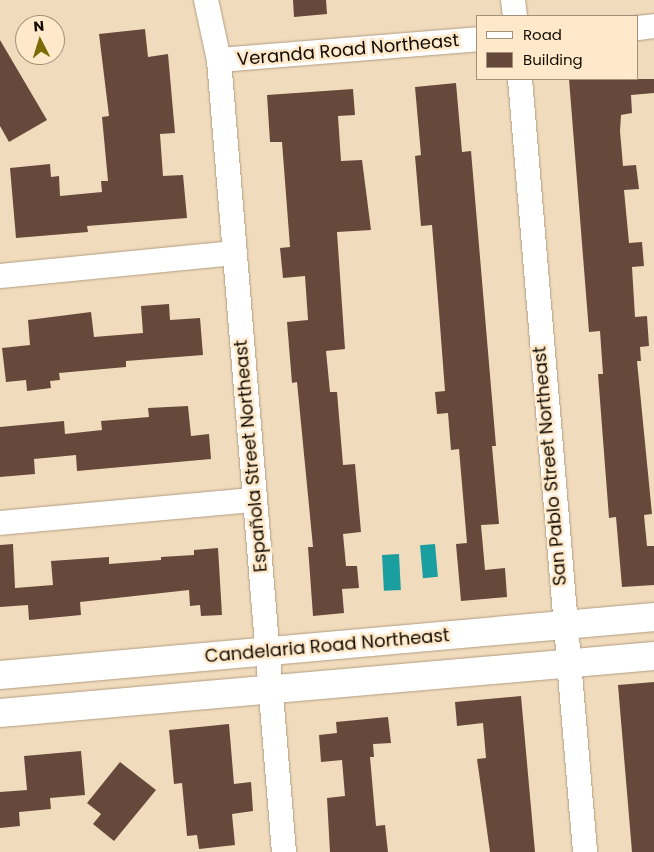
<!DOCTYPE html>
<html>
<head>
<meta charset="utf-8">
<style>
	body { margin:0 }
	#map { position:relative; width:654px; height:852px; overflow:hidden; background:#f1dbbd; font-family:Poppins,sans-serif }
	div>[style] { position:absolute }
	.water>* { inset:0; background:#1a9ea0; transform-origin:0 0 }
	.building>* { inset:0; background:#67493b }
	.roads { filter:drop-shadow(0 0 1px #b29d80) drop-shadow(0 0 1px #b29d80) }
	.street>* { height:24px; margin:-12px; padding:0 12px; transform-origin:12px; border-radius:12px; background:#fff }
	.secondary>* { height:28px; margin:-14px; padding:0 14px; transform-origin:14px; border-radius:14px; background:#fff }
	span { translate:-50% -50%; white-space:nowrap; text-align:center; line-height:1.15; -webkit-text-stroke:5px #ffe9ca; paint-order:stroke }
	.street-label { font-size:18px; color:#130c03 }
	.legend { position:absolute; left:476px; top:15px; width:162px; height:65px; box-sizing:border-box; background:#ffe9ca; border:1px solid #a1917a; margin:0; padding:6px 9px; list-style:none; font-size:15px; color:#130c03 }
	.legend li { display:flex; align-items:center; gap:10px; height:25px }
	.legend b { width:25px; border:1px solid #a1917a }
	.north { position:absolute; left:15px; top:15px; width:50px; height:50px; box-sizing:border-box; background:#ffe9ca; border:1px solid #a1917a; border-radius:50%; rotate:355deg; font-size:14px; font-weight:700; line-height:20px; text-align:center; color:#130c03 }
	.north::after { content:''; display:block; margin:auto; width:18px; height:22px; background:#7b6b04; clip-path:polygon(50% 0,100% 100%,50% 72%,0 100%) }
</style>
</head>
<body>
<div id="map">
	<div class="water">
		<div style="left:435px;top:544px;width:33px;height:15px;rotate:85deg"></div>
		<div style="left:399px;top:554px;width:36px;height:17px;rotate:87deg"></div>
	</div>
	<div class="building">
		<div style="clip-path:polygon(293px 0,326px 0,327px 14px,294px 17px)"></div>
		<div style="clip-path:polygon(145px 29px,148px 57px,168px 54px,175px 133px,160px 134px,163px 176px,183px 175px,187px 218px,87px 226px,88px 232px,16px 238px,10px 168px,50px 164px,51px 177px,59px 176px,60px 196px,102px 192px,101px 181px,108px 181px,102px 117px,109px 116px,99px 34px)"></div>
		<div style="clip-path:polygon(0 40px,47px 120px,9px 142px,0 126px)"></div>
		<div style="clip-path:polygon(569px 79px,654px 79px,654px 93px,631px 95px,632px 113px,621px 115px,620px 131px,623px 166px,636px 165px,639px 189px,624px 190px,629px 243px,642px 242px,644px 266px,632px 267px,635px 317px,647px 316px,649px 346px,640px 347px,641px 361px,637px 361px,652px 514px,644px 515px,647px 546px,654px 546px,654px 585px,622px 587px,616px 517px,609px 518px,598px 374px,603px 374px,600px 331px,589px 332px)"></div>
		<div style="clip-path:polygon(456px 83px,462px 152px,471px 151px,496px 446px,492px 446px,499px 524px,481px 525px,485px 570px,505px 568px,507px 597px,461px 601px,456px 544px,467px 543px,459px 449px,451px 450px,448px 413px,437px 414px,435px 392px,445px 391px,439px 312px,432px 225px,421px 226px,415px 156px,421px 155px,415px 87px)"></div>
		<div style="clip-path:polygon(353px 89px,355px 115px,338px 116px,341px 161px,362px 160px,371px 230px,337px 232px,345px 349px,326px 351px,330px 392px,337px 392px,343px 465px,355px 464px,361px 532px,343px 534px,346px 566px,357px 566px,359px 588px,342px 589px,344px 613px,313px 616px,308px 547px,313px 547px,297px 382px,292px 383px,287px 322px,308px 320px,305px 276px,283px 278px,280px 248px,290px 247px,282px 142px,270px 142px,267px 95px)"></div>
		<div style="clip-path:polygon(169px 304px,170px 320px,200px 318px,203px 355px,126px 361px,126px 367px,59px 373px,60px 380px,50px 381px,51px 388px,27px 391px,26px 380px,6px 382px,2px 348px,30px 345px,28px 320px,91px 312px,94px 337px,143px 333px,141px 306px)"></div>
		<div style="clip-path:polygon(188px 406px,191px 436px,209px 434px,211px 459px,77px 471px,76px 455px,34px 459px,35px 474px,0 477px,0 427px,64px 421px,65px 434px,102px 430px,101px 421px,149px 417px,148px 408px)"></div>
		<div style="clip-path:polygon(13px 544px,15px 588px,53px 585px,51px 561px,109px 557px,109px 564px,161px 560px,161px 557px,194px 555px,194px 550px,218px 548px,222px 615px,201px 616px,200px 605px,190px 606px,189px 590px,80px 602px,81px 615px,29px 620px,28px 605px,0 607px,0 545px)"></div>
		<div style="clip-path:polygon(654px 682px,654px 852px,632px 852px,618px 685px)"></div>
		<div style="clip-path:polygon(521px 696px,535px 852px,490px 852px,477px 759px,486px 758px,483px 723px,457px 726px,455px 702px)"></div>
		<div style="clip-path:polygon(388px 717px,391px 743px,373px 744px,374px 757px,370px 757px,376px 826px,385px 825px,388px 852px,330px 852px,327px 798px,345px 796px,342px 760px,321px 762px,319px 735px,337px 733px,336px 722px)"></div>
		<div style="clip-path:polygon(229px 724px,234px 784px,251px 782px,253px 811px,232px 814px,235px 845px,199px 849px,197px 835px,187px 836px,182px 783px,174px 784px,169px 730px)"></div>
		<div style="clip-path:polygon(81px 751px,85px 795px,50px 798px,51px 809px,19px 812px,20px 826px,0 828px,0 792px,27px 790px,24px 756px)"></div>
		<div style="clip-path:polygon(120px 762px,156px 790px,114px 841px,93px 824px,101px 814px,87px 803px)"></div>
	</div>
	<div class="roads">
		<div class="street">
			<div style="left:206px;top:0;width:61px;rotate:77.8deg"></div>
			<div style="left:219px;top:60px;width:795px;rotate:85.31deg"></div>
			<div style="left:513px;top:0;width:16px;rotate:83deg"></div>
			<div style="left:638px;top:28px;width:16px;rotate:-7deg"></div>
			<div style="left:219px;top:60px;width:260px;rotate:-4.6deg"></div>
			<div style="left:520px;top:79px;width:776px;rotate:85.19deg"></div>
			<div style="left:0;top:276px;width:236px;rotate:-5.6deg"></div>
			<div style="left:0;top:523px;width:255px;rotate:-5.2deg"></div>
		</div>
		<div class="secondary">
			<div style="left:0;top:675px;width:657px;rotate:-5.07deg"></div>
			<div style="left:0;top:713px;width:656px;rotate:-4.98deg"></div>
		</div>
	</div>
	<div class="street-label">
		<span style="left:348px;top:50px;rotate:-5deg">Veranda Road Northeast</span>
		<span style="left:251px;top:456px;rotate:-95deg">Española Street Northeast</span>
		<span style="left:550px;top:466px;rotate:-95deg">San Pablo Street Northeast</span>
		<span style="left:327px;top:646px;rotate:-5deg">Candelaria Road Northeast</span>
	</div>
	<ul class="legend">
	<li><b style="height:6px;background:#fff"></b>Road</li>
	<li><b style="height:14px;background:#67493b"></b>Building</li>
	</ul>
	<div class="north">N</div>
</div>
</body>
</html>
